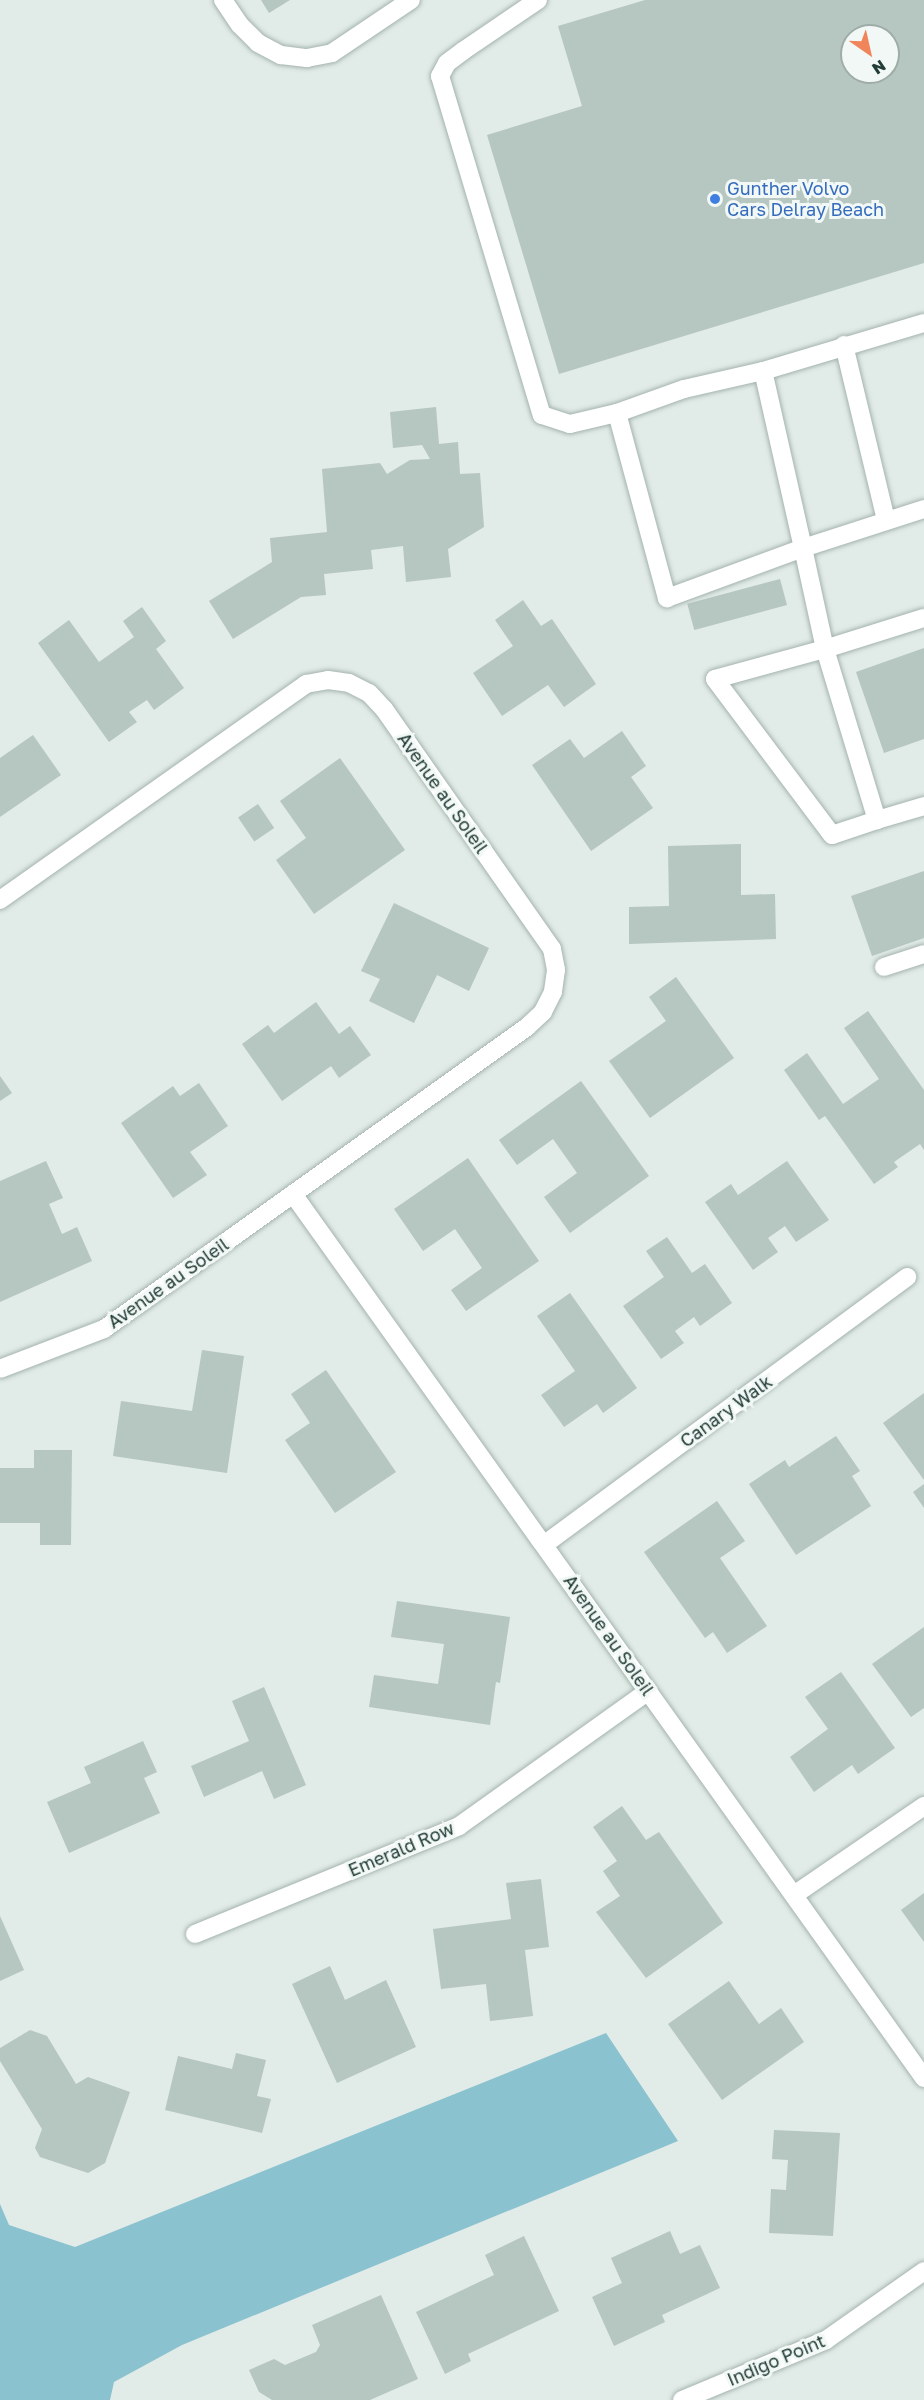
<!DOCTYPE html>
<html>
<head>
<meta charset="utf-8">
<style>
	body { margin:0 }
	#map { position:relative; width:924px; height:2400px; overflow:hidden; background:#e1ebe7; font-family:"Golos Text",sans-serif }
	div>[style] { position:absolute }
	.water>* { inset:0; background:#8ac2d0 }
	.building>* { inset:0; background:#b6c6c0; transform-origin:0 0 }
	.roads { filter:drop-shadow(0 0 2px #a4b3ae) drop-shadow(0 0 2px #a4b3ae) }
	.minor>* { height:18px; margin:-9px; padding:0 9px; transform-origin:9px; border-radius:9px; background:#fff }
	.dots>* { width:16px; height:16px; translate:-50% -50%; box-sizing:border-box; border:3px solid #f2f8f5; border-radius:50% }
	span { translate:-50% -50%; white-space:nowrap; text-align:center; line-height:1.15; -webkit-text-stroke:6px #f2f8f5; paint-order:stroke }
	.shop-label { font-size:18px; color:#366cbe }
	.left { translate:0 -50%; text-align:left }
	.street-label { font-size:18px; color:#223c36 }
	.north { position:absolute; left:840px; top:24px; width:60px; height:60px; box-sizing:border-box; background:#f2f8f5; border:2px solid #9fada9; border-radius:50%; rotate:146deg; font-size:16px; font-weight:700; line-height:24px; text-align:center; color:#223c36 }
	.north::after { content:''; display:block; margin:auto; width:21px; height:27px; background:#f0855b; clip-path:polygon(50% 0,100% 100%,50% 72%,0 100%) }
</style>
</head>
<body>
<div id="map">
	<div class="water">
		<div style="clip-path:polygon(606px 2033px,678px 2141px,182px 2345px,114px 2382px,110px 2400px,0 2400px,0 2204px,9px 2225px,75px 2247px)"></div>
	</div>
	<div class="building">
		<div style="clip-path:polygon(261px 0,290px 0,269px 13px)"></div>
		<div style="clip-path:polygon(evenodd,645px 0,924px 0,924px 263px,559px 374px,487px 135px,582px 106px,558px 26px,645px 0,852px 36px,888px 36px,888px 72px,852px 72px,852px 36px)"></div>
		<div style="clip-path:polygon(436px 407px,439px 444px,458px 442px,460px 474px,480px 473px,484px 527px,448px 549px,451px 577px,406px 582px,403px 546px,371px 550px,373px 569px,324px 574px,326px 595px,301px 597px,233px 639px,209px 601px,272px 562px,270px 538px,327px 532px,322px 469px,380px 463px,387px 474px,410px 460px,430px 459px,422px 445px,393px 448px,390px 412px)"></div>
		<div style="left:780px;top:579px;width:27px;height:96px;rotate:75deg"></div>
		<div style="clip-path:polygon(523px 600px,541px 626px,552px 619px,596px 684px,564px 707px,548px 685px,502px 716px,473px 673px,513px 646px,495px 620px)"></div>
		<div style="clip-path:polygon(142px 607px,166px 641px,156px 649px,184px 688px,154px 710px,147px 700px,129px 712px,137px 722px,109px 742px,38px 643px,69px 620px,99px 662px,134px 637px,123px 621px)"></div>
		<div style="clip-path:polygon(924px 648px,924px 739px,884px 753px,856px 672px)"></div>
		<div style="clip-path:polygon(622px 731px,646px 766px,631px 777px,653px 808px,591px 851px,532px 765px,570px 739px,584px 758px)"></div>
		<div style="clip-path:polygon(33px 735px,61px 775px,0 817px,0 758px)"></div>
		<div style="clip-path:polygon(340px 758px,405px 850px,314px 914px,276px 860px,306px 838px,280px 801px)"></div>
		<div style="left:258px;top:804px;width:29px;height:24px;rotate:56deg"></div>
		<div style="clip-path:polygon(741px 844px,741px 895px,775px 894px,776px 939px,629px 944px,629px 907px,669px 906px,668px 846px)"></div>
		<div style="clip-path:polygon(924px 871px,924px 938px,872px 956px,851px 896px)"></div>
		<div style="clip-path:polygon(394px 903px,489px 948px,469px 991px,437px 975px,414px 1023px,369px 1001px,380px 979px,361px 971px)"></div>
		<div style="clip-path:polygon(676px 977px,734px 1058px,650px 1118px,609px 1061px,666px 1021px,649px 997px)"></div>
		<div style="clip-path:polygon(316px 1002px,339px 1034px,350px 1026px,371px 1055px,339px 1078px,331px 1066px,282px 1101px,242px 1044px,268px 1025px,274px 1033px)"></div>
		<div style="clip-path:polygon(868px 1011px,924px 1090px,924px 1150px,920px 1144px,894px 1162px,898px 1167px,874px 1184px,825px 1116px,819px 1120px,784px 1070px,807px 1053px,843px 1104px,879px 1079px,844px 1028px)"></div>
		<div style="clip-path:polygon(0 1076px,12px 1093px,0 1101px)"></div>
		<div style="clip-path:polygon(581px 1081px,649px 1176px,570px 1233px,544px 1197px,577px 1173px,553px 1139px,517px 1165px,499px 1140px)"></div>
		<div style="clip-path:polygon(199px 1083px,228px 1126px,190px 1152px,207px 1175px,173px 1198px,121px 1123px,173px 1086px,180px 1096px)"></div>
		<div style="clip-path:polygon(468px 1158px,539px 1261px,466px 1311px,451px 1290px,482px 1268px,455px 1229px,423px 1251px,394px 1209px)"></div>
		<div style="clip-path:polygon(46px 1161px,63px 1198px,49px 1204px,62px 1234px,77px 1227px,92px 1261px,0 1302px,0 1181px)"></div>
		<div style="clip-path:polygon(787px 1161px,829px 1220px,796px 1242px,785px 1226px,768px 1238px,778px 1252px,753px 1270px,705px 1202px,731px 1184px,738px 1195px)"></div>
		<div style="clip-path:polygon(667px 1237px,692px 1273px,705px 1264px,732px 1303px,700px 1326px,694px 1317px,675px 1331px,684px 1343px,661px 1359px,623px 1306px,664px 1277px,646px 1251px)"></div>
		<div style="clip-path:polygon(570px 1293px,637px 1388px,603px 1413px,597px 1404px,564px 1427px,541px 1395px,575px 1371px,537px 1316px)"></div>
		<div style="clip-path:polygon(202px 1350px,244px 1356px,227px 1473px,113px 1456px,121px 1401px,192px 1411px)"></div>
		<div style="clip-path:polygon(326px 1370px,396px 1472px,335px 1513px,285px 1440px,310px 1423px,291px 1394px)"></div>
		<div style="clip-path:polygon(924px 1393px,924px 1480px,883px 1423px)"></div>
		<div style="clip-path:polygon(836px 1436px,860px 1471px,852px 1476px,871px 1506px,796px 1555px,749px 1484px,785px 1460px,789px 1467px)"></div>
		<div style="clip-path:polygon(34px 1450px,72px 1450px,71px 1545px,40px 1545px,40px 1523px,0 1523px,0 1468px,34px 1468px)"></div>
		<div style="clip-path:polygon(924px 1484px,924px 1508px,913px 1492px)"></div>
		<div style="clip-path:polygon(717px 1501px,745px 1541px,720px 1558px,767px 1626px,727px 1653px,713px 1632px,705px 1638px,644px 1552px)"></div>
		<div style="clip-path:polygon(397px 1601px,510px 1617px,500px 1683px,496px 1682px,490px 1725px,369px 1707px,374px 1675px,438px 1684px,444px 1644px,391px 1637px)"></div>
		<div style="clip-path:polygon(924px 1627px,924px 1708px,911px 1717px,872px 1664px)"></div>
		<div style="clip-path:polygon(841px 1672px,895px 1748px,858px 1774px,852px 1765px,814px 1792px,790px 1757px,828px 1729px,805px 1697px)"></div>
		<div style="clip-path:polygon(264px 1687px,306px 1785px,274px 1799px,262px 1771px,204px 1797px,191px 1766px,249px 1741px,232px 1701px)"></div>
		<div style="clip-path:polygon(143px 1741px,157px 1772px,144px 1778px,160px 1813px,69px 1853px,47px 1802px,91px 1783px,84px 1767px)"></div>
		<div style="clip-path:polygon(622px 1806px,646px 1840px,659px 1832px,723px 1923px,646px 1978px,596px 1912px,620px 1896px,603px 1871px,617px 1861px,593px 1827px)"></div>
		<div style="clip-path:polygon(541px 1879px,549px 1947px,525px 1950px,533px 2016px,490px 2021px,486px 1984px,441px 1989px,433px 1929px,511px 1919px,506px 1883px)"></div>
		<div style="clip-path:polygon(924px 1893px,924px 1942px,901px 1910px)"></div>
		<div style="clip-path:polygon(0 1916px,24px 1970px,0 1981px)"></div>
		<div style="clip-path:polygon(330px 1966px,345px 2000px,386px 1980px,416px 2047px,337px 2083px,292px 1984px)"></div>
		<div style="clip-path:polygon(729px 1981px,759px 2024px,781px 2008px,804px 2042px,722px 2100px,668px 2024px)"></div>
		<div style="clip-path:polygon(30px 2030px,47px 2036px,76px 2084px,88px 2077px,130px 2092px,105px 2163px,88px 2173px,40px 2157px,35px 2148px,42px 2129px,0 2061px,0 2048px)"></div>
		<div style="clip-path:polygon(236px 2053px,266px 2060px,257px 2096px,271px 2099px,262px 2133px,165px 2110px,178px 2056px,232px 2069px)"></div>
		<div style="clip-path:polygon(774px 2130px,840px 2133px,833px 2236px,769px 2233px,771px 2189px,786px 2190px,788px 2160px,772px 2159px)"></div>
		<div style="clip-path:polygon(670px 2231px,680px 2254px,700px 2245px,720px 2288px,662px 2315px,665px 2322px,614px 2346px,592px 2297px,622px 2283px,611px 2258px)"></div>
		<div style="clip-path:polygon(524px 2236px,559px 2311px,468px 2354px,471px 2361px,445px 2374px,416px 2312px,494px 2275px,485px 2255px)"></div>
		<div style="clip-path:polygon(381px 2295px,418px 2379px,370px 2400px,272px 2400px,259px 2392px,249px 2370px,274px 2359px,285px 2365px,316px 2352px,320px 2345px,312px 2325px)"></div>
	</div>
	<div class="roads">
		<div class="minor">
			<div style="left:223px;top:0;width:30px;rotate:56deg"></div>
			<div style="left:240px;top:25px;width:25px;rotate:45deg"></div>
			<div style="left:258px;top:43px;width:26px;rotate:28deg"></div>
			<div style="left:281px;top:55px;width:26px;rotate:7deg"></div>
			<div style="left:307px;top:58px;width:25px;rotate:-11deg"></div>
			<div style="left:332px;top:53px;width:95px;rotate:-33.9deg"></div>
			<div style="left:538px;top:0;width:91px;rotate:145.8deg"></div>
			<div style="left:463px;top:51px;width:20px;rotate:143deg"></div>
			<div style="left:447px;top:63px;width:15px;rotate:118deg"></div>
			<div style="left:440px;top:76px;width:354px;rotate:73.3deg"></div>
			<div style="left:542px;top:415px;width:29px;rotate:18deg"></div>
			<div style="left:570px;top:424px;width:48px;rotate:-13.2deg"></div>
			<div style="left:617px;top:413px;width:71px;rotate:-19.7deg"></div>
			<div style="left:684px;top:389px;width:81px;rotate:-12.8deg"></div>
			<div style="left:763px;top:371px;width:168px;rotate:-16.6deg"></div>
			<div style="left:844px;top:345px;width:180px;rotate:76.5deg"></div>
			<div style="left:617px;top:413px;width:192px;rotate:74.9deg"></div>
			<div style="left:667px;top:598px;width:145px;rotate:-20.2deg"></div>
			<div style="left:803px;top:548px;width:181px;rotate:-102.7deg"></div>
			<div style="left:924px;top:509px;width:127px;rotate:162.1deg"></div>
			<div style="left:803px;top:548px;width:103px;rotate:77.7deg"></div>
			<div style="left:825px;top:649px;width:179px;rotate:73.1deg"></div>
			<div style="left:877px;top:820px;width:47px;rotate:161.6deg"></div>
			<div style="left:832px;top:835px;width:195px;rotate:-126.9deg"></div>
			<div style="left:715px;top:679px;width:114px;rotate:-15.3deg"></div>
			<div style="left:825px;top:649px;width:104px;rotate:-17.4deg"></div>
			<div style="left:877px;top:820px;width:49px;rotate:-16.6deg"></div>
			<div style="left:0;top:900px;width:375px;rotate:-35.2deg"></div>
			<div style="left:306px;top:684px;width:22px;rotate:-10deg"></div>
			<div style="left:328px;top:680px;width:21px;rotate:8deg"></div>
			<div style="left:349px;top:683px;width:22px;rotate:27deg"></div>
			<div style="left:369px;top:693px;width:22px;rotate:47deg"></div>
			<div style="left:384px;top:709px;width:293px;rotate:55deg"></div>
			<div style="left:552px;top:949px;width:21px;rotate:79deg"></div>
			<div style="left:556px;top:970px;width:22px;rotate:98deg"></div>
			<div style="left:553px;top:992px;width:22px;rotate:117deg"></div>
			<div style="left:543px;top:1012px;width:22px;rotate:137deg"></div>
			<div style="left:527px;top:1027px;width:520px;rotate:144.48deg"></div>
			<div style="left:104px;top:1329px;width:111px;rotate:159deg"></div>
			<div style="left:884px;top:967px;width:42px;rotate:-18deg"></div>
			<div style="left:293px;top:1194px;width:1086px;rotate:54.48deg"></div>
			<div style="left:545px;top:1544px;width:450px;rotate:-36.4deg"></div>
			<div style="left:794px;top:1895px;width:158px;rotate:-34.4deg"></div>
			<div style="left:195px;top:1934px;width:285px;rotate:-22.2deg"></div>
			<div style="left:459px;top:1826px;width:232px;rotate:-35.5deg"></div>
			<div style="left:682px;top:2400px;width:156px;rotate:-22.6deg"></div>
			<div style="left:826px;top:2340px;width:120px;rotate:-35.1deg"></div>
		</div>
	</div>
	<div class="dots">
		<div style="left:715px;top:199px;background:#3f7fe0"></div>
	</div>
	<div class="shop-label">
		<span class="left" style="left:727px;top:199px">Gunther Volvo<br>Cars Delray Beach</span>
	</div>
	<div class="street-label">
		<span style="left:443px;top:793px;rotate:55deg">Avenue au Soleil</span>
		<span style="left:168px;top:1283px;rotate:-35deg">Avenue au Soleil</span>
		<span style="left:726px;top:1411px;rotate:-36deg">Canary Walk</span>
		<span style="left:609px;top:1635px;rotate:55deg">Avenue au Soleil</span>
		<span style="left:401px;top:1849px;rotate:-23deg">Emerald Row</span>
		<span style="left:776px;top:2360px;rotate:-23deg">Indigo Point</span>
	</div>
	<div class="north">N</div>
</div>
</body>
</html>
